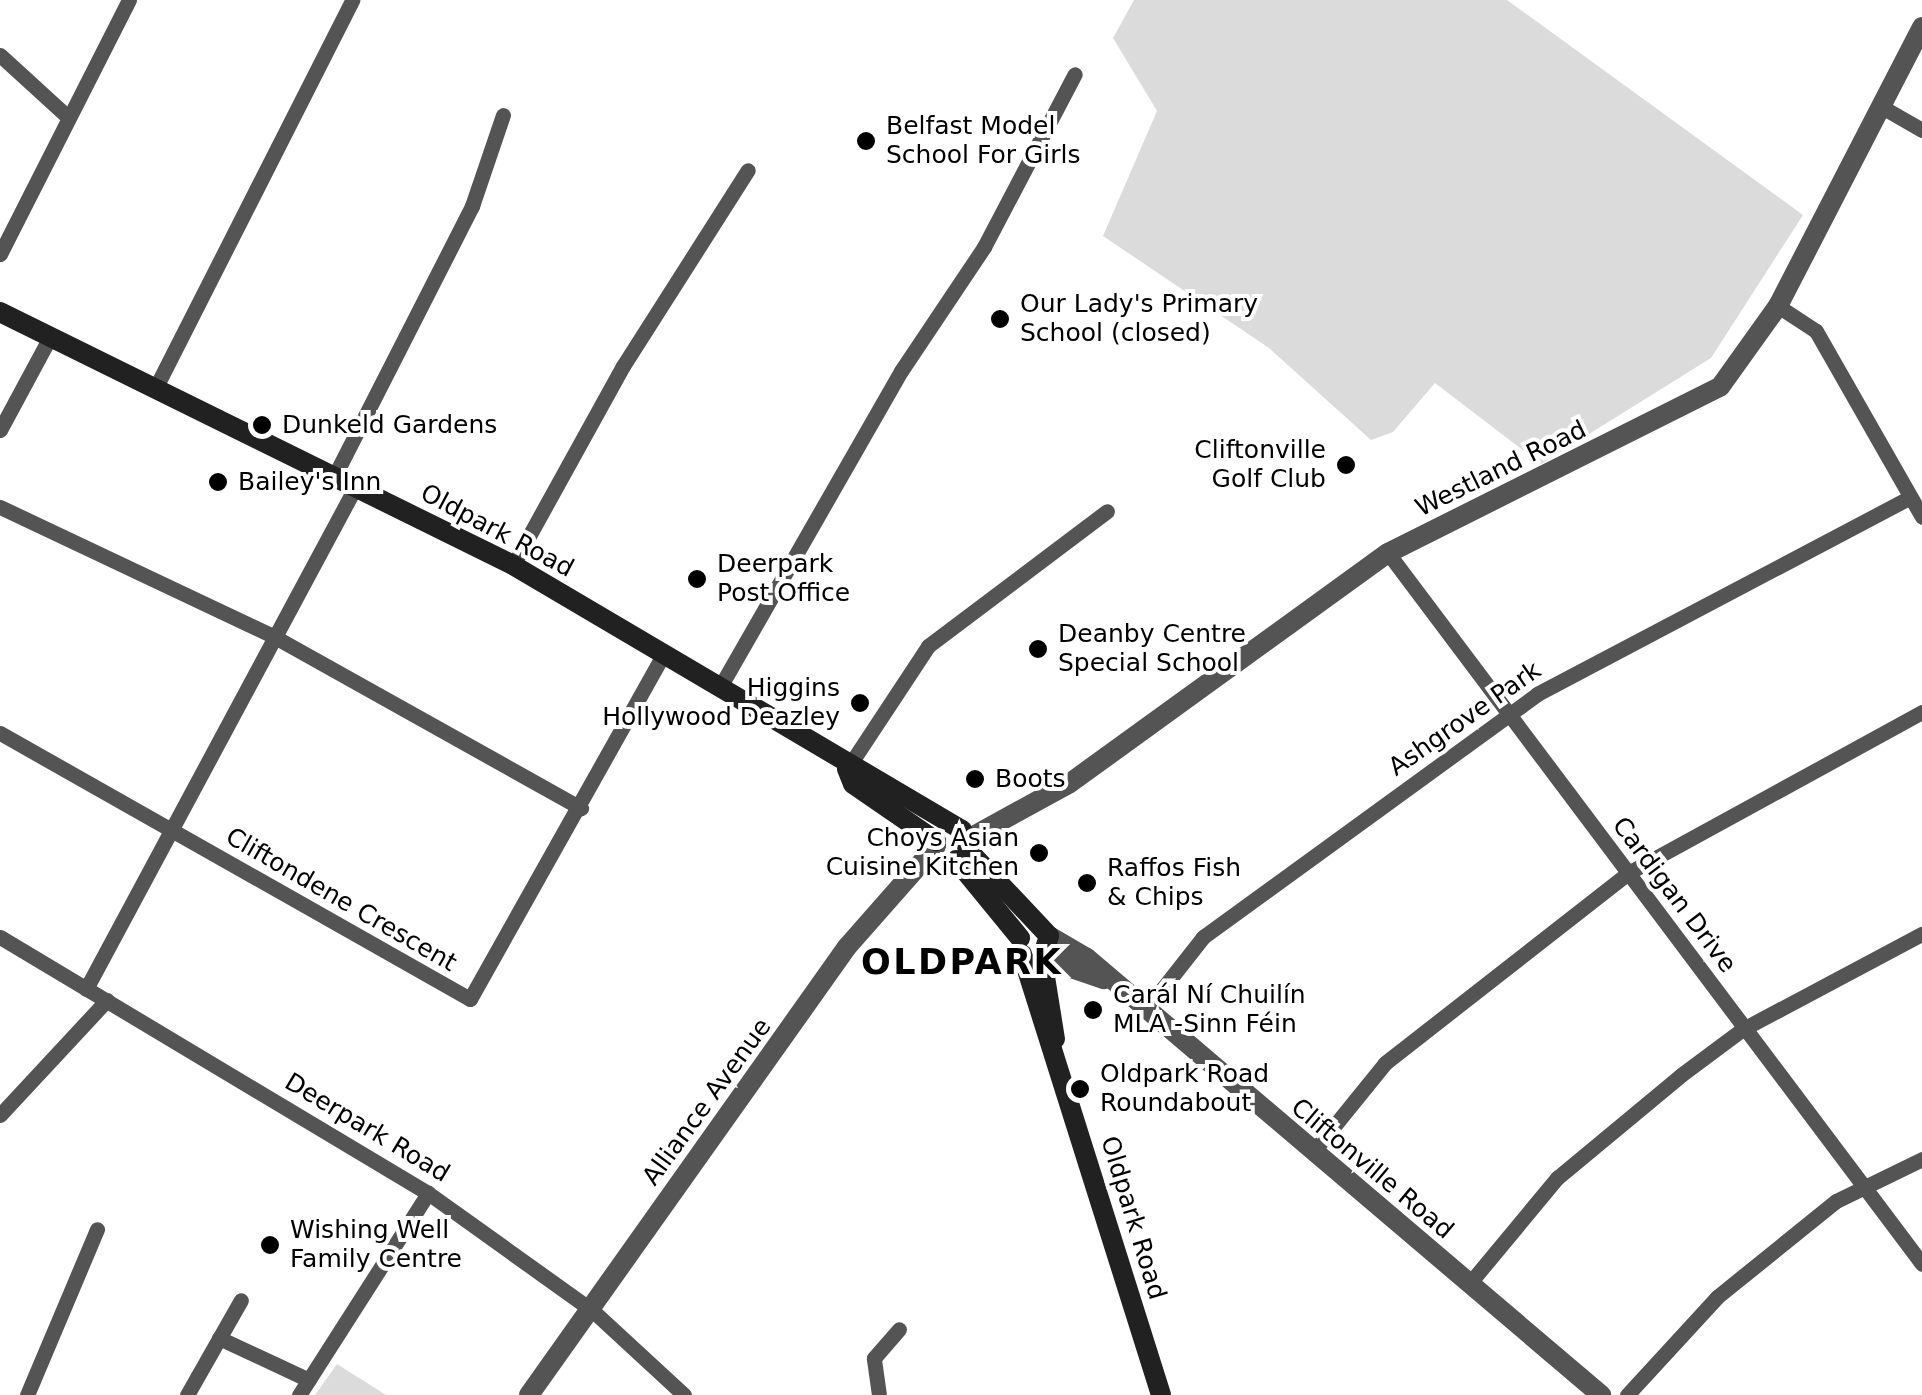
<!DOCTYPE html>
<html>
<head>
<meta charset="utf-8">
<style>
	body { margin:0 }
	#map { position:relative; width:1922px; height:1395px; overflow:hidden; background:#fff; font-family:"DejaVu Sans",sans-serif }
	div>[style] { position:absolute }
	.green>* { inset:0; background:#dbdbdb }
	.minor>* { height:15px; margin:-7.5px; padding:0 7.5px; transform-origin:7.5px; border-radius:7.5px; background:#545454 }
	.tertiary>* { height:20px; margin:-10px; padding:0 10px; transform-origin:10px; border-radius:10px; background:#545454 }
	.secondary>* { height:20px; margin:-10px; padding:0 10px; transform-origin:10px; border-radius:10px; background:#212121 }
	.dots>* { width:28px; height:28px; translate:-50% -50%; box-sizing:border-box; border:5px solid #fff; border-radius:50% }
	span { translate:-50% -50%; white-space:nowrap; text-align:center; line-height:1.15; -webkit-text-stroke:8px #fff; paint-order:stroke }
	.poi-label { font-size:25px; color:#000 }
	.left { translate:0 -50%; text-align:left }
	.right { translate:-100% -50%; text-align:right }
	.street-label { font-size:25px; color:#000 }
	.district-label { font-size:35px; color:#000; font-weight:700; letter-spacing:2.5px }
</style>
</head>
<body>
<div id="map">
	<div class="green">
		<div style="clip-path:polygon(1134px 0,1507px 0,1803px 215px,1711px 358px,1541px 464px,1435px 383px,1393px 432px,1371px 440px,1269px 348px,1103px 236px,1157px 111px,1113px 38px)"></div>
		<div style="clip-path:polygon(337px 1364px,386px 1395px,315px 1395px)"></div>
	</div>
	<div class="minor">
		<div style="left:0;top:55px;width:93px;rotate:42.4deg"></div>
		<div style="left:1882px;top:107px;width:46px;rotate:29.9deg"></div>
		<div style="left:0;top:254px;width:285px;rotate:-63.1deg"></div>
		<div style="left:1778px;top:306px;width:45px;rotate:33.3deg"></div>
		<div style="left:1816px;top:331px;width:214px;rotate:60.3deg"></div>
		<div style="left:156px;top:387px;width:434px;rotate:-63.1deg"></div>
		<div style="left:0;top:430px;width:106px;rotate:-61.7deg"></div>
		<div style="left:336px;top:473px;width:300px;rotate:-63deg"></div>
		<div style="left:472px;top:206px;width:96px;rotate:-71.2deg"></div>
		<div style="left:0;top:507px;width:302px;rotate:25.3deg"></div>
		<div style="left:273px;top:636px;width:353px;rotate:29.2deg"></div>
		<div style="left:1388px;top:553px;width:889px;rotate:53.09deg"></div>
		<div style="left:513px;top:565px;width:227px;rotate:-61.1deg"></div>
		<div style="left:623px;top:366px;width:232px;rotate:-57.5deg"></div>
		<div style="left:720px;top:687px;width:364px;rotate:-60.2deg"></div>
		<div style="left:901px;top:371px;width:149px;rotate:-56.2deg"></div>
		<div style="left:984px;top:247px;width:195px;rotate:-62.3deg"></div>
		<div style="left:0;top:733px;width:540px;rotate:29.51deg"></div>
		<div style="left:470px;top:999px;width:396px;rotate:-60.7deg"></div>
		<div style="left:847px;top:769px;width:147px;rotate:-56.6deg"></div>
		<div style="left:928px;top:646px;width:224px;rotate:-37deg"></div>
		<div style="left:0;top:937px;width:499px;rotate:30.9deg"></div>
		<div style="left:428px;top:1193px;width:203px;rotate:35.6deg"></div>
		<div style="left:593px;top:1311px;width:124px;rotate:42.7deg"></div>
		<div style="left:86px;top:989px;width:573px;rotate:-61.78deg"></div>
		<div style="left:1145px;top:1011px;width:94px;rotate:-51.9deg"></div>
		<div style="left:1203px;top:937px;width:413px;rotate:-36deg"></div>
		<div style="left:1537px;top:694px;width:422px;rotate:-27.8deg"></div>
		<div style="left:0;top:1115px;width:157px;rotate:-47.1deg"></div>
		<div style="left:1313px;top:1152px;width:114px;rotate:-51deg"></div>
		<div style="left:1385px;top:1063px;width:308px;rotate:-38deg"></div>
		<div style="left:1628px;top:873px;width:335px;rotate:-28.7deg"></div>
		<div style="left:1469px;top:1284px;width:138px;rotate:-50.3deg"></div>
		<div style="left:1557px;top:1178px;width:161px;rotate:-39.7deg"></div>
		<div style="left:1681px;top:1075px;width:77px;rotate:-36.6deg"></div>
		<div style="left:1743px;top:1029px;width:203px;rotate:-28deg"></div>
		<div style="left:219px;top:1338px;width:99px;rotate:25deg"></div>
		<div style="left:27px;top:1395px;width:180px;rotate:-67.1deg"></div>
		<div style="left:187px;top:1395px;width:109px;rotate:-60.4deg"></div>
		<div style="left:299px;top:1395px;width:240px;rotate:-57.4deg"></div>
		<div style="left:879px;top:1395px;width:37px;rotate:-98deg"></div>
		<div style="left:874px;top:1358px;width:38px;rotate:-49deg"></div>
		<div style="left:1627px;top:1395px;width:133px;rotate:-47.4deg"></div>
		<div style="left:1717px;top:1297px;width:153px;rotate:-38.9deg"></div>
		<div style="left:1836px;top:1201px;width:96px;rotate:-26deg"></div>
	</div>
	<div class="tertiary">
		<div style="left:968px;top:839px;width:116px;rotate:-28.8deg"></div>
		<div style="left:1070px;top:783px;width:392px;rotate:-35.9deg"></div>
		<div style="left:1388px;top:553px;width:371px;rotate:-26.6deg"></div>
		<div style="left:1720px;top:387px;width:100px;rotate:-54.4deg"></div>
		<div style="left:1778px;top:306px;width:314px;rotate:-62.7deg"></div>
		<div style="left:1049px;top:936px;width:44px;rotate:30.1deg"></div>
		<div style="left:1087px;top:958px;width:675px;rotate:40.37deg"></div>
		<div style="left:1042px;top:958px;width:65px;rotate:19deg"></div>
		<div style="left:529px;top:1395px;width:549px;rotate:-54.63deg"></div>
		<div style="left:847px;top:947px;width:135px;rotate:-48.6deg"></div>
	</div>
	<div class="secondary">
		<div style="left:0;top:312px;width:572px;rotate:26.25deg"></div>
		<div style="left:513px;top:565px;width:521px;rotate:30.55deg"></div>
		<div style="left:962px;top:830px;width:21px;rotate:73deg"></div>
		<div style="left:847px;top:769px;width:16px;rotate:68deg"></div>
		<div style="left:853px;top:784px;width:101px;rotate:34.5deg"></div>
		<div style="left:968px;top:850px;width:118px;rotate:46.7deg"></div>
		<div style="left:1049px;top:936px;width:23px;rotate:108deg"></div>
		<div style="left:956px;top:860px;width:101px;rotate:50.6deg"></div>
		<div style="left:1022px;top:954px;width:462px;rotate:72.5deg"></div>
		<div style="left:1042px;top:958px;width:82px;rotate:80.9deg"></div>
	</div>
	<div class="dots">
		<div style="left:866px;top:141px;background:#000"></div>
		<div style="left:1000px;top:319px;background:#000"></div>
		<div style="left:262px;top:425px;background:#000"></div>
		<div style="left:1346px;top:465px;background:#000"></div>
		<div style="left:218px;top:482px;background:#000"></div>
		<div style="left:697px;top:579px;background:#000"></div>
		<div style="left:1038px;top:649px;background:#000"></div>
		<div style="left:860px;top:703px;background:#000"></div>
		<div style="left:975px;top:779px;background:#000"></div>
		<div style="left:1039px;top:853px;background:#000"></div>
		<div style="left:1087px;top:883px;background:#000"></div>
		<div style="left:1093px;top:1010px;background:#000"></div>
		<div style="left:1080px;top:1089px;background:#000"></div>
		<div style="left:270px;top:1245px;background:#000"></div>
	</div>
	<div class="poi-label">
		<span class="left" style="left:886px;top:141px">Belfast Model<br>School For Girls</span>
		<span class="left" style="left:1020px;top:319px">Our Lady's Primary<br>School (closed)</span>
		<span class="left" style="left:282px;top:425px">Dunkeld Gardens</span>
		<span class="right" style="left:1326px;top:465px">Cliftonville<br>Golf Club</span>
		<span class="left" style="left:238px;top:482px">Bailey's Inn</span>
		<span class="left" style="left:717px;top:579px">Deerpark<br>Post Office</span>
		<span class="left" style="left:1058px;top:649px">Deanby Centre<br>Special School</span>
		<span class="right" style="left:840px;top:703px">Higgins<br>Hollywood Deazley</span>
		<span class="left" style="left:995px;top:779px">Boots</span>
		<span class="right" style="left:1019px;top:853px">Choys Asian<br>Cuisine Kitchen</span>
		<span class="left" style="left:1107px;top:883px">Raffos Fish<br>&amp; Chips</span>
		<span class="left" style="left:1113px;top:1010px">Carál Ní Chuilín<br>MLA -Sinn Féin</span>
		<span class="left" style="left:1100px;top:1089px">Oldpark Road<br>Roundabout</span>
		<span class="left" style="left:290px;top:1245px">Wishing Well<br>Family Centre</span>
	</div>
	<div class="street-label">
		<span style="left:1501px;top:469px;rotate:-26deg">Westland Road</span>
		<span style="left:497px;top:531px;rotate:28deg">Oldpark Road</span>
		<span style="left:1465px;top:719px;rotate:-35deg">Ashgrove Park</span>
		<span style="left:1674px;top:895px;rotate:53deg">Cardigan Drive</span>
		<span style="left:341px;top:900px;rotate:30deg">Cliftondene Crescent</span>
		<span style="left:707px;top:1102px;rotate:-54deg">Alliance Avenue</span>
		<span style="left:367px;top:1128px;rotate:31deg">Deerpark Road</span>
		<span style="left:1372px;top:1169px;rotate:40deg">Cliftonville Road</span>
		<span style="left:1133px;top:1218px;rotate:73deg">Oldpark Road</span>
	</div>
	<div class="district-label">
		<span style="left:962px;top:962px">OLDPARK</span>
	</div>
</div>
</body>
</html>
